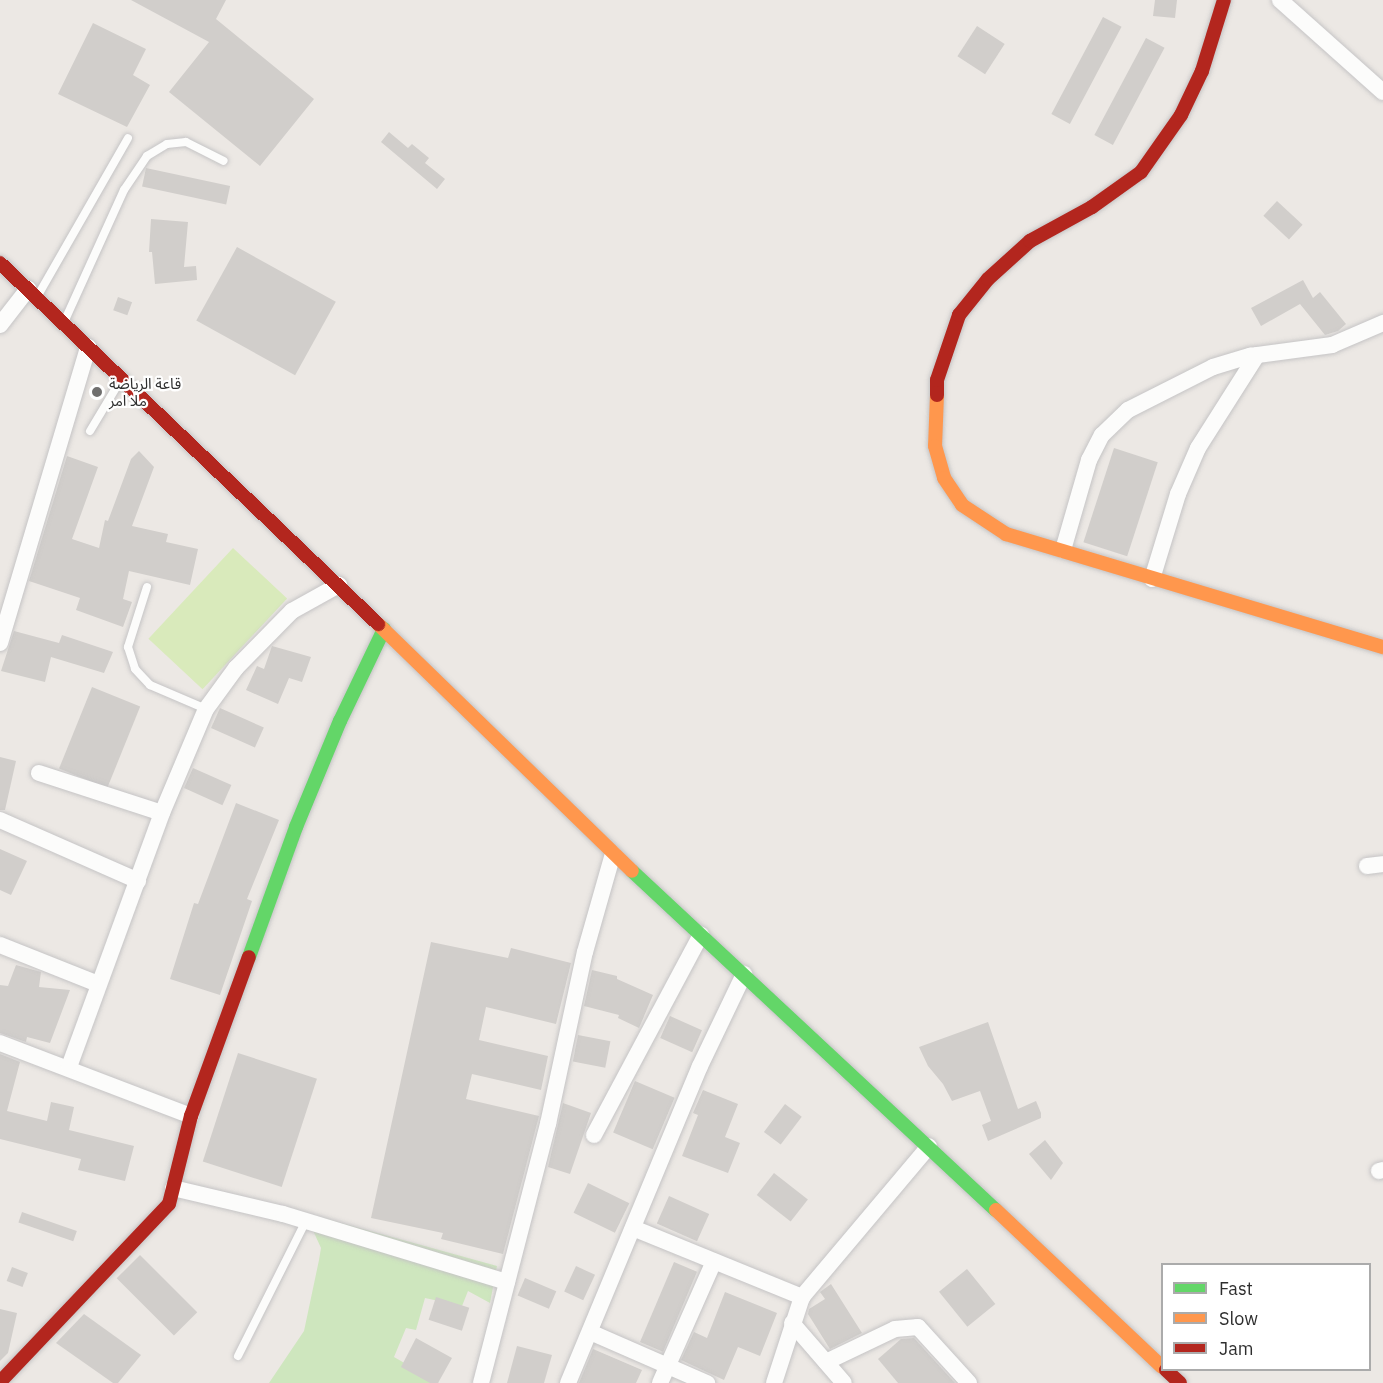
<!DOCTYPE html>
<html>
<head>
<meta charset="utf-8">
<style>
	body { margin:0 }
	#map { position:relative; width:1383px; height:1383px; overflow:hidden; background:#ece8e4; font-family:"IBM Plex Sans","Noto Sans Arabic",sans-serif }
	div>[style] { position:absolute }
	.green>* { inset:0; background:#cee6be }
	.pitch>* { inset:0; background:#d9eabb; transform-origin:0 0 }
	.building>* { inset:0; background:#d1cecb; transform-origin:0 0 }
	.roads { filter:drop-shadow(0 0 2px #c5c4c5) drop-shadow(0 0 2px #c5c4c5) }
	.lane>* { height:8px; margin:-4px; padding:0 4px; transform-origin:4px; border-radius:4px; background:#fcfcfb }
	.street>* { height:16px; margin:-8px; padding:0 8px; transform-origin:8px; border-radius:8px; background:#fcfcfb }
	.fast>* { height:14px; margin:-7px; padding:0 7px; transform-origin:7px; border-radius:7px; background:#63d668 }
	.slow>* { height:14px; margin:-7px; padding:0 7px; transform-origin:7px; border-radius:7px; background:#ff974d }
	.jam>* { height:14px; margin:-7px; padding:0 7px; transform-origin:7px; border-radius:7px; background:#b3261e }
	.dots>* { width:16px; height:16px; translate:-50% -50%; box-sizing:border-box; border:3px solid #fff; border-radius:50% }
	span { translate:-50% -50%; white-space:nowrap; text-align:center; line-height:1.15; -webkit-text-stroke:4.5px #fff; paint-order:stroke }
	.poi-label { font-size:15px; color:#2e2e2e }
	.left { translate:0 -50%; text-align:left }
	.legend { position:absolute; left:1161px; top:1263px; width:210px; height:108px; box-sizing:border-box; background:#fff; border:2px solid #ababab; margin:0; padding:8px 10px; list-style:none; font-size:18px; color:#2e2e2e }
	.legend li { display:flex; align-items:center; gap:12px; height:30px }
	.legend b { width:30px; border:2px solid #ababab }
</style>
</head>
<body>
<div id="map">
	<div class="green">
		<div style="clip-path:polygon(305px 1213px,497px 1266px,490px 1303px,468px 1291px,462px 1306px,425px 1298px,416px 1330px,406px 1328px,394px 1357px,439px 1383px,269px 1383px,304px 1331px,319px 1260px,321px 1248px)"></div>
	</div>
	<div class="pitch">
		<div style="left:233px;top:548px;width:74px;height:124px;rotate:43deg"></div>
	</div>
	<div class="building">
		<div style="clip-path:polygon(131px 0,226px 0,216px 19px,314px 99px,260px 166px,169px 92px,209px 42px)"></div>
		<div style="clip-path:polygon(1155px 0,1177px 0,1175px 18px,1153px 16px)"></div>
		<div style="left:1103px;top:17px;width:21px;height:110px;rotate:28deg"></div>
		<div style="clip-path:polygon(93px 23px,146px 49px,133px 75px,150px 85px,127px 127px,58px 94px)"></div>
		<div style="left:977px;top:26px;width:33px;height:36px;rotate:33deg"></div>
		<div style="left:1146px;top:38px;width:21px;height:110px;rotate:28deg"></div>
		<div style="clip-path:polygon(389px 132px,408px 148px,412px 144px,429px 158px,425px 163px,445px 179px,437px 189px,381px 142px)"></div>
		<div style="left:146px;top:168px;width:86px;height:19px;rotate:12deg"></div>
		<div style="left:1277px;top:201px;width:35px;height:20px;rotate:43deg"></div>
		<div style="clip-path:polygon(151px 219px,188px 222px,184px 267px,196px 266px,197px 280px,155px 284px,152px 252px,149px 252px)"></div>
		<div style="left:237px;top:247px;width:113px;height:84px;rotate:29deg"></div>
		<div style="clip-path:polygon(1303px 280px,1313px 298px,1320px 292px,1346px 324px,1338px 331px,1325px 335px,1300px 304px,1261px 326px,1251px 308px)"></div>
		<div style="left:118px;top:297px;width:15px;height:14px;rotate:20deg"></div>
		<div style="left:1114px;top:448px;width:46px;height:99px;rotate:18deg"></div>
		<div style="clip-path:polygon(139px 451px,154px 467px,132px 526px,168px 534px,166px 542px,198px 549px,190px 585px,129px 571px,123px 599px,132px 602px,123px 627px,76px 610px,80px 598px,29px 581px,67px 456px,98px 467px,72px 539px,99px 548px,105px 520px,108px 521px,131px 459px)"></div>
		<div style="clip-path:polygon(14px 631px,59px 643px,62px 635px,113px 652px,104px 673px,51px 657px,45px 682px,1px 671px)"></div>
		<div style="clip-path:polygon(272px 646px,311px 657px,302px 682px,289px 678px,278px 704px,246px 690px,257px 666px,264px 669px)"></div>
		<div style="left:92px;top:687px;width:52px;height:88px;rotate:22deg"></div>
		<div style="left:220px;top:708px;width:48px;height:22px;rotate:24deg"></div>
		<div style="clip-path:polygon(0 757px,16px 761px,5px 810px,0 810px)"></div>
		<div style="left:193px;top:768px;width:42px;height:22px;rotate:24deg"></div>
		<div style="clip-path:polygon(236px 803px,279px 820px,247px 899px,252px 901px,220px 995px,170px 979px,194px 903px,198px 904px)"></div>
		<div style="clip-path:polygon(0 849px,27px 861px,11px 895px,0 890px)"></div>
		<div style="clip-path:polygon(431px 942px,508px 958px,511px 948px,571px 963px,556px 1024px,486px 1007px,479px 1040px,548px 1056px,541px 1090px,472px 1074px,466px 1099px,539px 1116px,503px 1254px,441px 1239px,443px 1233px,371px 1218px)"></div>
		<div style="clip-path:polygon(16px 965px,41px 972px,39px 987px,70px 990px,50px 1043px,27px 1037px,26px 1042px,0 1033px,0 985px,8px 986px)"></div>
		<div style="clip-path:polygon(592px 970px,617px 976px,617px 979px,653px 995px,639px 1028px,618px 1018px,619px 1015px,584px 1006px)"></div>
		<div style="left:670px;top:1016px;width:35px;height:24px;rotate:24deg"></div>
		<div style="clip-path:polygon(988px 1022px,1018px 1109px,1036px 1101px,1041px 1113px,1041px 1118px,988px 1141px,982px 1125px,991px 1121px,980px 1091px,952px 1101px,943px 1084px,928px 1066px,919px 1047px)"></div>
		<div style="left:578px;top:1035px;width:33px;height:27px;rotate:11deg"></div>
		<div style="left:238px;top:1053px;width:83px;height:114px;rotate:18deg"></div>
		<div style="clip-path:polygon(0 1054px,20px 1062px,7px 1111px,47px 1121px,51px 1102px,74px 1107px,69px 1130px,134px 1146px,125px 1181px,78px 1170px,81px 1159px,0 1139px)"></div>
		<div style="left:635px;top:1081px;width:43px;height:56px;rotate:23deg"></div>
		<div style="clip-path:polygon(703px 1090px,738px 1104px,725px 1137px,740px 1143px,728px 1173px,682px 1156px,698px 1115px,693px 1113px)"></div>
		<div style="clip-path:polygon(563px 1103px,591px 1113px,570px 1174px,548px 1167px)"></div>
		<div style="left:785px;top:1104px;width:21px;height:35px;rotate:37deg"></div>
		<div style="clip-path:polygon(1045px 1140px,1063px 1163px,1051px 1180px,1029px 1154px)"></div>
		<div style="left:774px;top:1173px;width:43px;height:28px;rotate:38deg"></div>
		<div style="left:588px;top:1183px;width:46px;height:33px;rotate:26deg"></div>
		<div style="left:669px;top:1196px;width:44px;height:30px;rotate:24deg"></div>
		<div style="left:22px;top:1212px;width:58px;height:11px;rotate:19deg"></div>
		<div style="left:140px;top:1255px;width:81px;height:33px;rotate:45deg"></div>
		<div style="left:674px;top:1262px;width:25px;height:87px;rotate:23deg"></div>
		<div style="left:576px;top:1266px;width:21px;height:28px;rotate:25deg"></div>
		<div style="left:12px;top:1267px;width:17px;height:15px;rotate:21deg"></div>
		<div style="left:967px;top:1269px;width:45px;height:36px;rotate:51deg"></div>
		<div style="left:525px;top:1278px;width:34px;height:19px;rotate:23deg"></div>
		<div style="clip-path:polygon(831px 1284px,862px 1333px,830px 1349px,808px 1314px,809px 1309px,825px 1299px,820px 1292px)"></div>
		<div style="clip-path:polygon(725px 1292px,777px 1313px,760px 1356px,738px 1347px,724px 1380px,681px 1360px,694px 1332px,707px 1338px)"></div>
		<div style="left:436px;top:1297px;width:35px;height:24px;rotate:18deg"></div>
		<div style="clip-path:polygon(0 1309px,17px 1313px,8px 1353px,0 1361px)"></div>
		<div style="clip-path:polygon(84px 1314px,141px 1355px,118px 1383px,113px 1383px,56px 1343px)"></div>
		<div style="clip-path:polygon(416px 1338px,452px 1358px,438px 1383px,430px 1383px,401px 1367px)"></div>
		<div style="clip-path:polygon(914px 1338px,955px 1383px,898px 1383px,878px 1359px,901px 1339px)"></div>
		<div style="clip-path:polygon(517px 1346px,552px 1355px,544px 1383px,507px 1383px)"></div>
		<div style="clip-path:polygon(593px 1349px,642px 1370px,636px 1383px,579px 1383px)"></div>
	</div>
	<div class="roads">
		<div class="lane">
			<div style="left:37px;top:297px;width:183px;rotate:-60.2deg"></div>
			<div style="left:65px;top:320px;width:143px;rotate:-65.6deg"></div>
			<div style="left:124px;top:190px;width:41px;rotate:-55.9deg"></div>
			<div style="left:147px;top:156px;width:23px;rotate:-31deg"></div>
			<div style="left:167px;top:144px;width:19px;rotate:-6deg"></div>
			<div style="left:186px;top:142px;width:42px;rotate:26.6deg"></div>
			<div style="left:90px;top:431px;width:58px;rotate:-59deg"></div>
			<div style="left:147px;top:587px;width:63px;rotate:107.6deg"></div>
			<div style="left:128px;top:647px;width:23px;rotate:72deg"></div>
			<div style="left:135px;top:669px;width:22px;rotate:47deg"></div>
			<div style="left:150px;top:685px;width:61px;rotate:23.2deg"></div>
			<div style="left:238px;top:1356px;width:149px;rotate:-63.3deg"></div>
		</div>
		<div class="street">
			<div style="left:1280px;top:0;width:138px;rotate:41.8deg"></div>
			<div style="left:0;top:325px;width:46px;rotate:-52.1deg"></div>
			<div style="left:1063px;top:550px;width:94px;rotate:-73.9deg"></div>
			<div style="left:1089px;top:460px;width:28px;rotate:-63deg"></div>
			<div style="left:1102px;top:435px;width:36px;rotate:-44deg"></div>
			<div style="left:1128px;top:410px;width:95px;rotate:-26.8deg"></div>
			<div style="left:1213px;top:367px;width:39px;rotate:-17deg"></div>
			<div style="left:1250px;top:356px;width:83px;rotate:-7.6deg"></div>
			<div style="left:1332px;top:345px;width:56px;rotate:-23.3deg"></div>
			<div style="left:1152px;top:579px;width:89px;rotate:-73deg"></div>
			<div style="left:1178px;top:494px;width:50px;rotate:-66.5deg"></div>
			<div style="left:1198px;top:448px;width:110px;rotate:-57.6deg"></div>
			<div style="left:0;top:643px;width:309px;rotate:-73.4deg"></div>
			<div style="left:39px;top:773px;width:129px;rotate:18deg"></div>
			<div style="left:0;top:820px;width:151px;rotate:23.8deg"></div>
			<div style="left:1367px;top:866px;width:16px;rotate:-7deg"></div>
			<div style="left:0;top:945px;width:105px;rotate:21.7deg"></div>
			<div style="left:0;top:1043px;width:204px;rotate:20.9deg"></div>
			<div style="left:69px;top:1067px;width:270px;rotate:-69.9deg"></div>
			<div style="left:162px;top:813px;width:113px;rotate:-67.1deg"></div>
			<div style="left:206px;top:709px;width:51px;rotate:-53.8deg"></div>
			<div style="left:236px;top:668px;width:80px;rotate:-45.5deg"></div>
			<div style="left:292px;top:611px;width:54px;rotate:-29deg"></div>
			<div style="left:594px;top:1135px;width:227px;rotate:-61.9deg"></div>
			<div style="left:1379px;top:1171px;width:4px;rotate:-14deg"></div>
			<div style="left:173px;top:1188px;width:113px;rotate:13.3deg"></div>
			<div style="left:283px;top:1214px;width:234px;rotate:16.9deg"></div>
			<div style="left:633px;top:1228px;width:183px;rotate:22.2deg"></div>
			<div style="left:792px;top:1323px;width:79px;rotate:49.1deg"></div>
			<div style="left:590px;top:1332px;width:128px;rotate:23.6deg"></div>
			<div style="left:826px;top:1362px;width:76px;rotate:-25.6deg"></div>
			<div style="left:895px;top:1329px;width:23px;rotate:-5deg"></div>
			<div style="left:918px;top:1327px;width:76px;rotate:47.7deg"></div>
			<div style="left:481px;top:1383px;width:268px;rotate:-75.5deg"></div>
			<div style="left:548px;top:1124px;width:176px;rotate:-77.9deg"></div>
			<div style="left:585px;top:952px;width:102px;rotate:-74.1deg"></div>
			<div style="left:568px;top:1383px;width:343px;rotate:-67.4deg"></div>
			<div style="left:700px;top:1066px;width:102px;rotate:-64.4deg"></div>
			<div style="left:660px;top:1383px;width:133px;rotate:-66.1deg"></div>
			<div style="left:774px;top:1383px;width:90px;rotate:-72deg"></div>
			<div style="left:802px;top:1297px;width:197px;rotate:-49.9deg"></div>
		</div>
		<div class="fast">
			<div style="left:632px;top:871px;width:497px;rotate:43deg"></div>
			<div style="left:249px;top:957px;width:138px;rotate:-70.1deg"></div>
			<div style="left:296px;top:827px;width:115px;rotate:-67.5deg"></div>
			<div style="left:340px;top:721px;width:102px;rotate:-64.4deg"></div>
		</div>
		<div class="slow">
			<div style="left:937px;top:395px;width:51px;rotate:92.2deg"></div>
			<div style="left:935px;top:446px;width:33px;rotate:74deg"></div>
			<div style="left:944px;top:478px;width:32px;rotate:56deg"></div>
			<div style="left:962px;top:505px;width:53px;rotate:33.4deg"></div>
			<div style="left:1006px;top:534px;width:394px;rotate:16.7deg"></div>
			<div style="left:378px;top:624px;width:354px;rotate:44.2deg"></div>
			<div style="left:996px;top:1210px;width:228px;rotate:43.4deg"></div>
		</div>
		<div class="jam">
			<div style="left:0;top:263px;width:523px;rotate:43.68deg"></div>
			<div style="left:937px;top:395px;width:15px;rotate:-90deg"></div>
			<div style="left:937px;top:380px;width:69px;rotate:-71.3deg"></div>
			<div style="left:959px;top:315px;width:46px;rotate:-51.1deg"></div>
			<div style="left:988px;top:279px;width:57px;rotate:-42.1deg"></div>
			<div style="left:1030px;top:241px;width:71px;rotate:-28.7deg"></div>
			<div style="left:1092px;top:207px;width:60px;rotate:-35.5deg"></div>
			<div style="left:1141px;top:172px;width:70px;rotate:-54.9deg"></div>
			<div style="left:1181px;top:115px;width:49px;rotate:-64.5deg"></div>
			<div style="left:1202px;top:71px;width:74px;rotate:-72.8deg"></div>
			<div style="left:1166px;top:1370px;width:19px;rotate:43deg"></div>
			<div style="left:0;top:1382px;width:245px;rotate:-46.5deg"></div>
			<div style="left:169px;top:1204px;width:91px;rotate:-76deg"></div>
			<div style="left:191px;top:1116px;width:169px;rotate:-70deg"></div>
		</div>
	</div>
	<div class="dots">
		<div style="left:97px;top:392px;background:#706f6e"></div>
	</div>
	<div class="poi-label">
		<span class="left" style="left:109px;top:392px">قاعة الرياضة<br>ملا امر</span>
	</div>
	<ul class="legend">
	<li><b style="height:8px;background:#63d668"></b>Fast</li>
	<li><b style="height:8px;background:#ff974d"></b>Slow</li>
	<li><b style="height:8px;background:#b3261e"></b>Jam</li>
	</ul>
</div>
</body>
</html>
